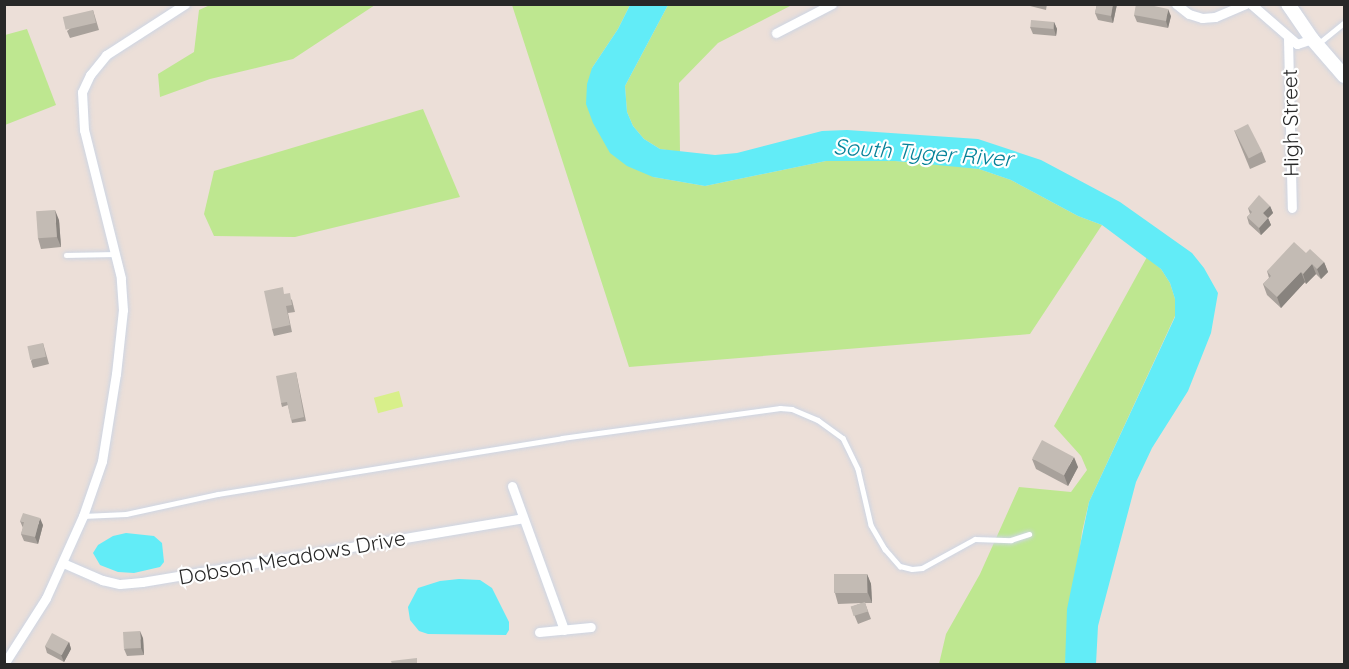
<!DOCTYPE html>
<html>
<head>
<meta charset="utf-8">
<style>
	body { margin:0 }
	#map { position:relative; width:1349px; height:669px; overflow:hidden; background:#ecdfd8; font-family:Quicksand,sans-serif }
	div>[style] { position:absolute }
	.green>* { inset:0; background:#bee790 }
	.pitch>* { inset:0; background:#d8ef8a; transform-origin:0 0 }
	.water>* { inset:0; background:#62ecf7 }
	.roads { filter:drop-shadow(0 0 2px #cdd5e3) drop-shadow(0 0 2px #cdd5e3) }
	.service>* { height:4.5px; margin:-2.25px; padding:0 2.25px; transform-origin:2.25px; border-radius:2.25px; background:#fff }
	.minor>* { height:9px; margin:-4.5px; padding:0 4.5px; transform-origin:4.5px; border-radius:4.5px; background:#fff }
	.secondary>* { height:14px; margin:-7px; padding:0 7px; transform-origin:7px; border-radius:7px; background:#fff }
	.wall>* { inset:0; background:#a8a19b }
	.shaded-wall>* { inset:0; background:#88837e }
	.building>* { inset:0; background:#c3bbb4; transform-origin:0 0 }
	span { translate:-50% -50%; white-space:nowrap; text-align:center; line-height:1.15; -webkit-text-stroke:4.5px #fff; paint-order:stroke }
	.street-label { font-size:21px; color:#282828 }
	.water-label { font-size:22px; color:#058299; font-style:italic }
	.frame { position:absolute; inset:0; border:6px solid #282828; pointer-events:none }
</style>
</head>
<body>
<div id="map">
	<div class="green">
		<div style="clip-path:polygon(255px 4px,375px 5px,293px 59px,210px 79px,160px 97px,158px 74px,194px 52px,199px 10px,210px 5px)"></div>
		<div style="clip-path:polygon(512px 5px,630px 5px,618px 29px,592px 68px,653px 177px,705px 186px,826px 161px,895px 161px,956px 166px,979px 169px,1011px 180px,1078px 216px,1102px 225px,1030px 334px,629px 367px)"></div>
		<div style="clip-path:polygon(668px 5px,792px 5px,718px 43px,679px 83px,680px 152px,660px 149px,644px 139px,633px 126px,627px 112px,625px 86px)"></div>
		<div style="clip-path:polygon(27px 29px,56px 105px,5px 125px,5px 35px)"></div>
		<div style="clip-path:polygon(423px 109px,460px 197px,295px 237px,214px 236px,204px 214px,214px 171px)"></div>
		<div style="clip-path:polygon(1147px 257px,1161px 269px,1170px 283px,1175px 299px,1175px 316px,1089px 502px,1082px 532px,1065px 664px,939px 664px,946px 634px,980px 574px,1019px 487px,1071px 492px,1087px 470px,1081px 456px,1054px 426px)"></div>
	</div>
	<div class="pitch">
		<div style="left:399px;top:391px;width:16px;height:26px;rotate:75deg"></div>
	</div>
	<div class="water">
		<div style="clip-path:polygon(630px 5px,668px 5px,625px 86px,627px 112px,633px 126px,644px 139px,660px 149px,715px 155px,737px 153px,822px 131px,847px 130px,978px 139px,1041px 160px,1120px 202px,1192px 253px,1204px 268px,1218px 293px,1211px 333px,1188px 391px,1152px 448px,1136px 482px,1098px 626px,1096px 664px,1065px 664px,1067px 609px,1089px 502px,1175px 317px,1175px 299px,1170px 283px,1161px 269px,1102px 225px,1078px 216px,1011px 180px,979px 169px,895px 161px,826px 161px,705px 186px,653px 177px,627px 166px,610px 153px,593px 123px,586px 104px,587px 84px,592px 68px,618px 29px)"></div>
		<div style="clip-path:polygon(126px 533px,154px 536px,162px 543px,164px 562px,160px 567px,134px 573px,118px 572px,100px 565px,93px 553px,98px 545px,113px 536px)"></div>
		<div style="clip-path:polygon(459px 579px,480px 580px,492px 588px,509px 622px,509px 630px,506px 635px,428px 634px,419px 631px,410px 620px,408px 607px,418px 588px,440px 581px)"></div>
	</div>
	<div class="roads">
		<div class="service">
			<div style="left:1319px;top:43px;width:32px;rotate:-39deg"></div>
			<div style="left:66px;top:255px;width:48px;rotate:-1.2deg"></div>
			<div style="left:83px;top:516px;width:43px;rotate:-2.7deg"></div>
			<div style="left:126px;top:514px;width:94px;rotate:-12.3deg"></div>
			<div style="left:218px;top:494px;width:349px;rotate:-9.2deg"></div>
			<div style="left:562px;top:438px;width:220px;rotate:-7.8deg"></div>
			<div style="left:780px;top:408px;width:12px;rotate:5deg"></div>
			<div style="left:792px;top:409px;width:28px;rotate:23deg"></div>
			<div style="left:818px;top:420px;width:31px;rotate:36deg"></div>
			<div style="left:843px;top:438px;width:34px;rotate:64deg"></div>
			<div style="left:858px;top:469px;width:57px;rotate:76.9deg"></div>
			<div style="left:871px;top:525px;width:28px;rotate:60deg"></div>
			<div style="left:885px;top:549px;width:23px;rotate:49deg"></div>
			<div style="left:900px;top:566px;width:12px;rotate:14deg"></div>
			<div style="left:912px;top:569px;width:10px;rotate:-6deg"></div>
			<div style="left:922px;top:568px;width:60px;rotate:-28.7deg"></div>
			<div style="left:975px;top:539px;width:36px;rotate:2deg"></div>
			<div style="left:1011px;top:540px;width:19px;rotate:-18deg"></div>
		</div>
		<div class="minor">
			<div style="left:1176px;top:4px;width:16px;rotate:38deg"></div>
			<div style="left:1189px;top:14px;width:14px;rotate:17deg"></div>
			<div style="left:1202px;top:18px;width:13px;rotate:-4deg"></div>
			<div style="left:1215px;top:17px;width:33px;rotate:-23deg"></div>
			<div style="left:1251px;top:4px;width:61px;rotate:41deg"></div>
			<div style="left:1297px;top:44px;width:16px;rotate:-18deg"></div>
			<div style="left:776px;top:33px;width:63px;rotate:-27.4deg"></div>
			<div style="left:1288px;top:38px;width:170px;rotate:88.7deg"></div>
			<div style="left:512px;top:486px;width:153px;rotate:70.1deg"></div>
			<div style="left:63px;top:563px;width:43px;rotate:23.6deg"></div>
			<div style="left:102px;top:580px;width:18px;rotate:13deg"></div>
			<div style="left:120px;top:584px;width:22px;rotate:-5deg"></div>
			<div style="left:142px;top:582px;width:386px;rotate:-9.5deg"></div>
			<div style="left:539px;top:632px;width:52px;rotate:-5.5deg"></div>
			<div style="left:4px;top:664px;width:78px;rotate:-57.5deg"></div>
			<div style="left:46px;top:598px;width:90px;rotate:-65.7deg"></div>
			<div style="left:83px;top:516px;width:58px;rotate:-70.9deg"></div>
			<div style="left:102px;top:461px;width:88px;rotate:-80.9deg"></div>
			<div style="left:116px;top:374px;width:64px;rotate:-83.8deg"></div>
			<div style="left:123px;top:310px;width:32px;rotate:-94deg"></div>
			<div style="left:121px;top:278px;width:153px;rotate:-104deg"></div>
			<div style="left:84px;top:130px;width:38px;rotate:-93deg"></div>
			<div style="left:82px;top:92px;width:19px;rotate:-65deg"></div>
			<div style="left:90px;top:75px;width:26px;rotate:-51deg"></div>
			<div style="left:106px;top:55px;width:94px;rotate:-32.8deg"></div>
		</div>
		<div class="secondary">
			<div style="left:1288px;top:4px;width:42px;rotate:55.6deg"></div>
			<div style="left:1312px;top:39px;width:49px;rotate:49.1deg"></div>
		</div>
	</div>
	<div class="wall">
		<div style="clip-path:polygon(1022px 4px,1047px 4px,1046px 10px)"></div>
		<div style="clip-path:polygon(1097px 4px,1117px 4px,1113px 23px,1098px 20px,1095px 13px)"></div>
		<div style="clip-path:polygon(93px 10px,99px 30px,70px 38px,67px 31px)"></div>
		<div style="clip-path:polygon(1134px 15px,1171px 16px,1168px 28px,1137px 22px)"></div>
		<div style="clip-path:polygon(1054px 22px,1057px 29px,1056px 36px,1033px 34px,1030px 27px)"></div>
		<div style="clip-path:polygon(1234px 130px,1262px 152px,1266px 162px,1250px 169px)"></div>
		<div style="clip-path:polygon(1270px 206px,1273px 213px,1268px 218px,1271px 225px,1261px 235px,1249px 224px,1247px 217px,1250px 214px,1248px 208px)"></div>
		<div style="clip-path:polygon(59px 220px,61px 247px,41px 249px,38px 238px)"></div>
		<div style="clip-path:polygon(1324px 262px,1328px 272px,1321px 279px,1316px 274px,1306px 284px,1305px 282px,1281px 308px,1267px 295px,1263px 284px,1269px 278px,1267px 271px)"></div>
		<div style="clip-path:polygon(285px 294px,292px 300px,295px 312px,288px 313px,292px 332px,274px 336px,272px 329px)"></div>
		<div style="clip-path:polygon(43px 343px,49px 364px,33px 368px,31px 361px)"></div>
		<div style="clip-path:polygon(296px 372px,306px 421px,292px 423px,288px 405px,282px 407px,281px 403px)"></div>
		<div style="clip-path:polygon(1032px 459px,1078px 467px,1068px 486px,1036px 469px)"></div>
		<div style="clip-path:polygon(20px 521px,43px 525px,38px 544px,24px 541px,21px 534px,23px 528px)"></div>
		<div style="clip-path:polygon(867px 574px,871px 584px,872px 603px,865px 603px,871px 619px,858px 624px,851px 607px,862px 603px,838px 604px,835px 593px)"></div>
		<div style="clip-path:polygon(143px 638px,144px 655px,127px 656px,124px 649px)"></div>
		<div style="clip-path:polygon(69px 642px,71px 649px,64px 662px,47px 653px,45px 646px)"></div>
	</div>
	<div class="shaded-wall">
		<div style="clip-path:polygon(1113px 4px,1117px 4px,1113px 23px,1111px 16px)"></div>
		<div style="clip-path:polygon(1168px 9px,1171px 16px,1168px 28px,1166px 21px)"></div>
		<div style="clip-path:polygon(1054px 22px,1057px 29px,1056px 36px,1054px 29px)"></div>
		<div style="clip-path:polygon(1270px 206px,1273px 213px,1266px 220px,1263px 213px)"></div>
		<div style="clip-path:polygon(55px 210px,59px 220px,61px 247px,57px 237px)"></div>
		<div style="clip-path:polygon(1268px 218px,1271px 225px,1261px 235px,1259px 228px)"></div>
		<div style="clip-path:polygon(1324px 262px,1328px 272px,1321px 279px,1317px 269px)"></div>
		<div style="clip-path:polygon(1312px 264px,1316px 274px,1306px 284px,1303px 274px)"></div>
		<div style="clip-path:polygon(1301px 272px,1305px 282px,1281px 308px,1277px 297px)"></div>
		<div style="clip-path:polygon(1074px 457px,1078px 467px,1068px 486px,1064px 475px)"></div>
		<div style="clip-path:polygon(40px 518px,43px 525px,38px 544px,35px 537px)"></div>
		<div style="clip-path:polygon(867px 574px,871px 584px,872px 603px,868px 593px)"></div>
		<div style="clip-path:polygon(140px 631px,143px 638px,144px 655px,141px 648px)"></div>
		<div style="clip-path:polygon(69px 642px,71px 649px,64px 662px,61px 655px)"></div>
	</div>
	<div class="building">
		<div style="clip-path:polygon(1097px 4px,1113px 4px,1111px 16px,1095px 13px)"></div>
		<div style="clip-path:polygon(1136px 4px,1145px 4px,1168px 9px,1166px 21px,1134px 15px)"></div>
		<div style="left:93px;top:10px;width:13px;height:31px;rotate:77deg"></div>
		<div style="left:1031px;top:20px;width:23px;height:7px;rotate:5deg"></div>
		<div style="left:1248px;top:124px;width:31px;height:15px;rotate:63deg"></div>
		<div style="clip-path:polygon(1259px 195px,1270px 206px,1263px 213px,1268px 218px,1259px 228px,1247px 217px,1252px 212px,1248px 208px)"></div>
		<div style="left:55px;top:210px;width:27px;height:19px;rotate:86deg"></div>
		<div style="clip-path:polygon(1294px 242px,1306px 253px,1310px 249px,1324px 262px,1317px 269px,1312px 264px,1303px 274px,1301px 272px,1277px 297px,1263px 284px,1271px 276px,1267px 271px)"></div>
		<div style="clip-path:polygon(283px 287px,284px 294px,290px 293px,292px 305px,286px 306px,290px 325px,272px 329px,264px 291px)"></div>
		<div style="left:43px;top:343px;width:14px;height:16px;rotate:78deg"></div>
		<div style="clip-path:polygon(296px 372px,304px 417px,291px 420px,287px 402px,281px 403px,276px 376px)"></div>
		<div style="left:1042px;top:440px;width:36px;height:21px;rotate:28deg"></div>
		<div style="clip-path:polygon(23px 513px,40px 518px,35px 537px,21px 534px,24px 522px,20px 521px)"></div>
		<div style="left:834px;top:574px;width:33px;height:19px"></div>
		<div style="left:865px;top:602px;width:10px;height:15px;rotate:73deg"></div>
		<div style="left:140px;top:631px;width:17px;height:17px;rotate:87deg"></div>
		<div style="left:52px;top:633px;width:19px;height:15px;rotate:28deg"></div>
		<div style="clip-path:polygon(417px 658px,417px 664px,392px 664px,391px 661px)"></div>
	</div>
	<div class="street-label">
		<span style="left:1290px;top:123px;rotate:-91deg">High Street</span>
		<span style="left:292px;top:557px;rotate:-10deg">Dobson Meadows Drive</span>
	</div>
	<div class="water-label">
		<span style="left:923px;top:153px;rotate:4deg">South Tyger River</span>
	</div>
	<div class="frame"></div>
</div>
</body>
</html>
